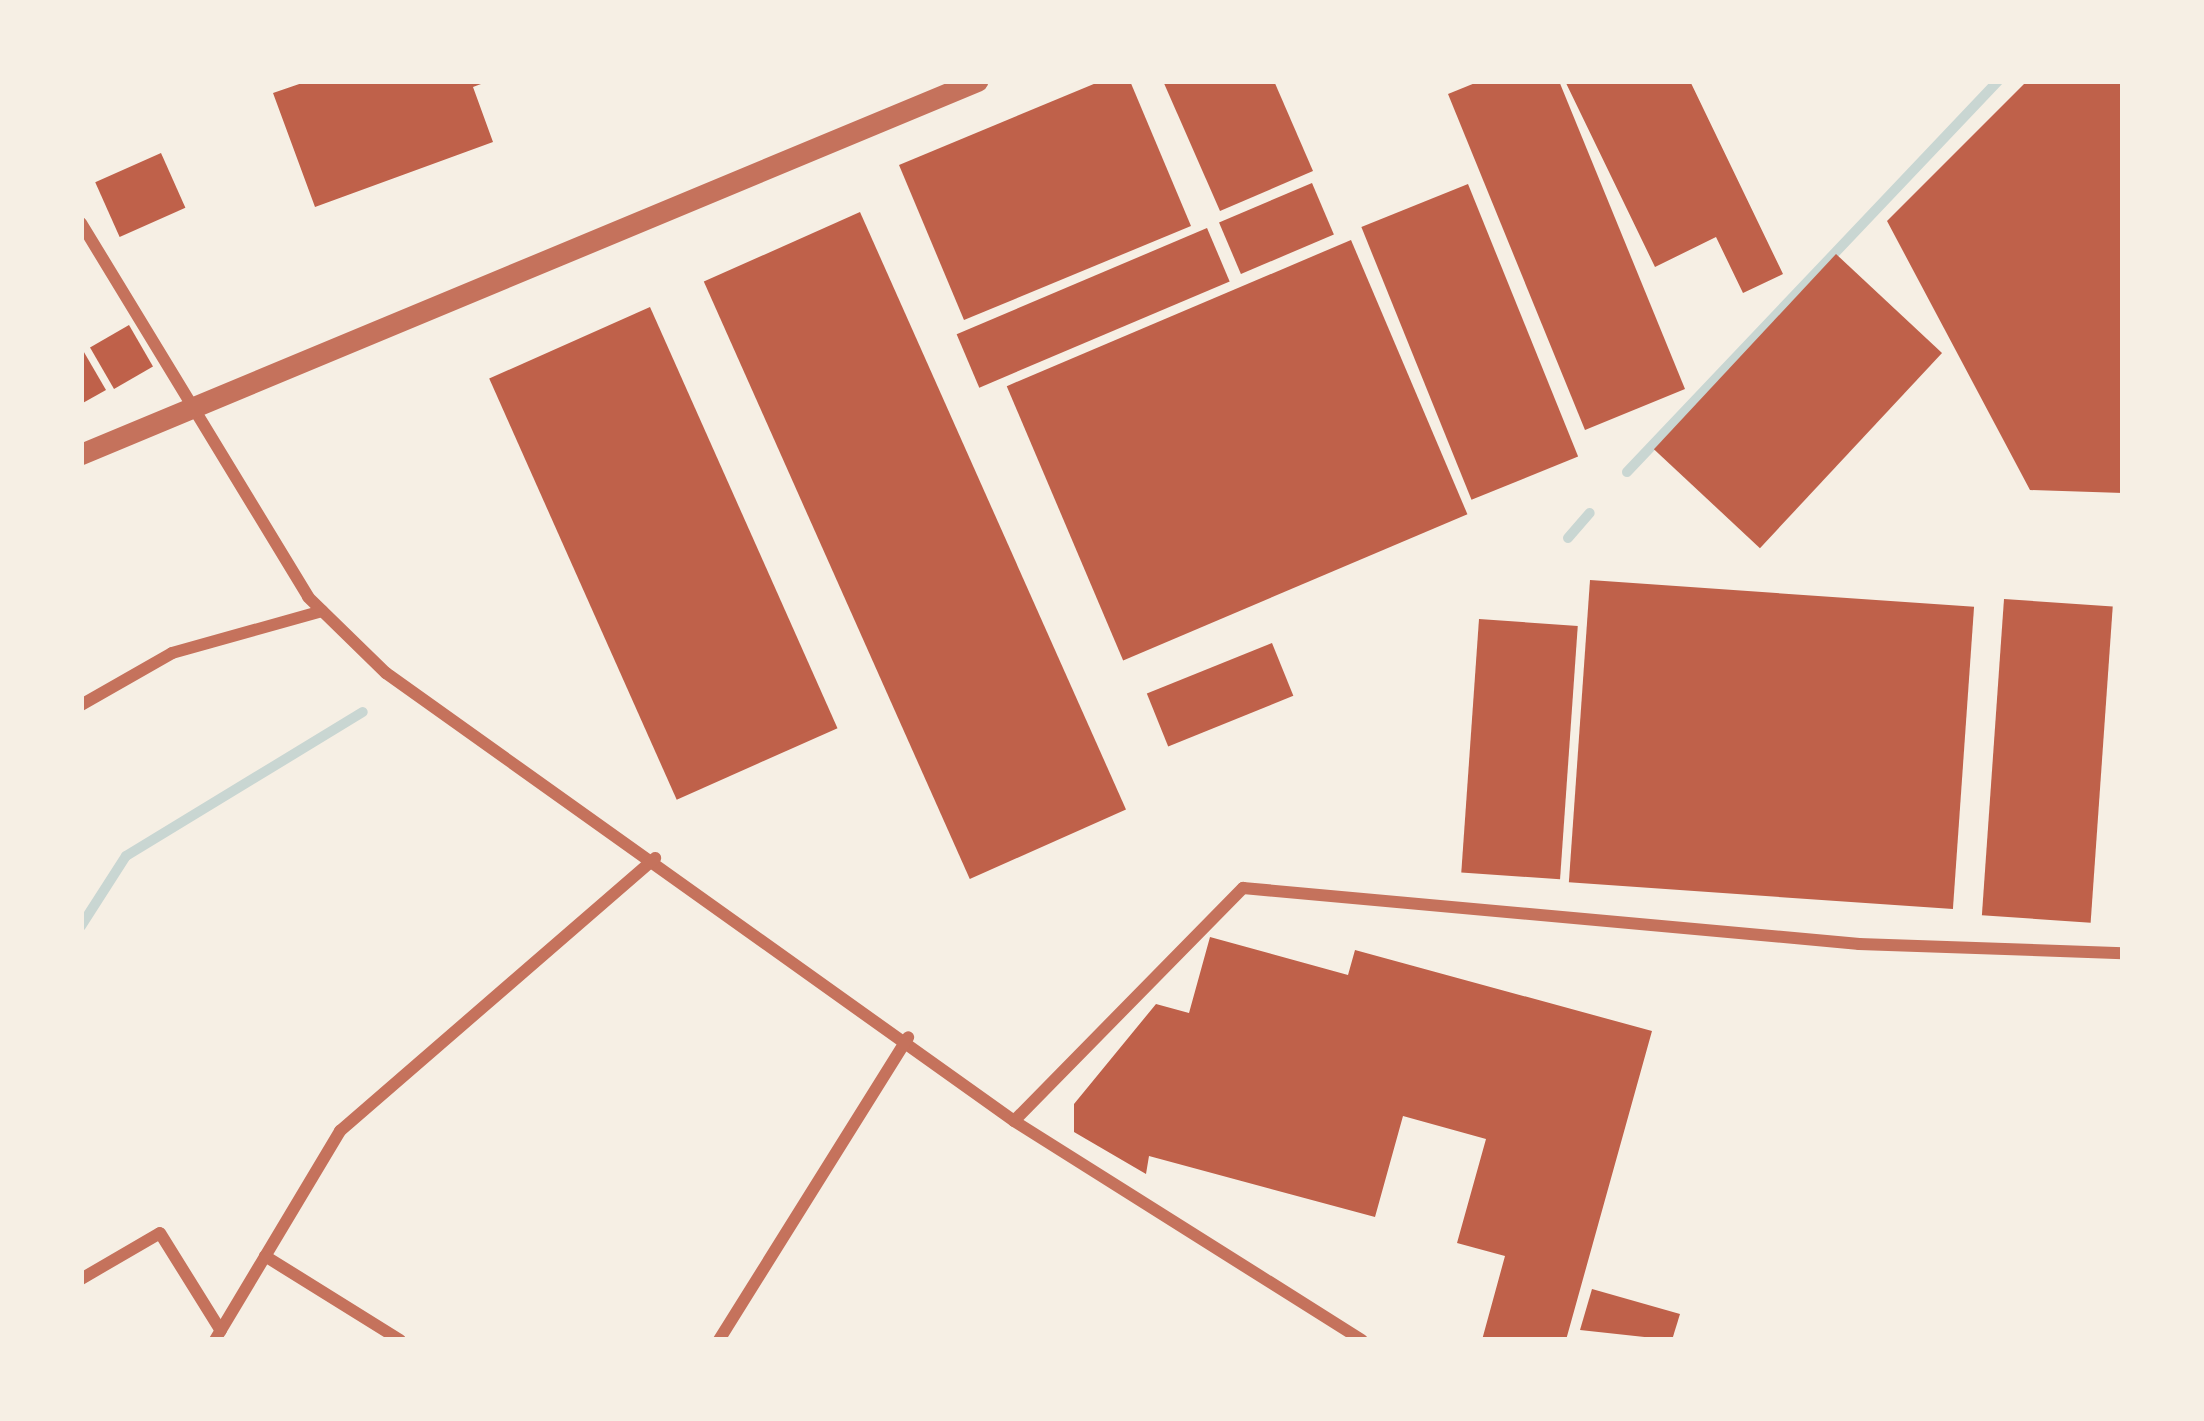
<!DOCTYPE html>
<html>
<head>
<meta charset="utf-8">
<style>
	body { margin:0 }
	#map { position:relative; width:2204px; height:1421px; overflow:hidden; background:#f6efe4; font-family:"Space Grotesk",sans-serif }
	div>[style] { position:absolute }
	.stream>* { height:10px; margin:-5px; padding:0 5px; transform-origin:5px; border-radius:5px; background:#c9d6d2 }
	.building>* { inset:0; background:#bf614a; transform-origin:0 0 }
	.minor>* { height:12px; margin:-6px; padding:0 6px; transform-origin:6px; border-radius:6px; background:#c5725c }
	.tertiary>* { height:21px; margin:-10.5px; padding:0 10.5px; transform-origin:10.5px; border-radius:10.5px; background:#c5725c }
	span { translate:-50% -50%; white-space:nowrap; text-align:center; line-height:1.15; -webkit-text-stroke:9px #f6efe4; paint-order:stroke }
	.frame { position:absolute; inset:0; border:84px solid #f6efe4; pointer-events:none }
</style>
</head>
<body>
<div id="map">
	<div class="stream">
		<div style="left:1627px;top:472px;width:539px;rotate:-46.5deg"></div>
		<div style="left:1568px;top:538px;width:33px;rotate:-49deg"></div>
		<div style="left:81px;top:926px;width:83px;rotate:-57.3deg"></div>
		<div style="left:126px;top:856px;width:277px;rotate:-31.3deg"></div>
	</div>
	<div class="building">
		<div style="clip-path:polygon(308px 81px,489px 81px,473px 87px,493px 142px,315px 207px,273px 93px)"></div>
		<div style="clip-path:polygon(1101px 81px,1130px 81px,1191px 226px,964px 320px,899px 165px)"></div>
		<div style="clip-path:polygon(1163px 81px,1274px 81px,1313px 171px,1220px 211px)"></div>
		<div style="clip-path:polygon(1480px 81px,1559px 81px,1685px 389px,1585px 430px,1448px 94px)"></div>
		<div style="clip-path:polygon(1565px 81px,1690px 81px,1783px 274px,1743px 293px,1716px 237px,1655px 267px)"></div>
		<div style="clip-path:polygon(2027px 81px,2123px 81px,2123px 493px,2030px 490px,1887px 221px)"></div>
		<div style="left:161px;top:153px;width:60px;height:72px;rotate:66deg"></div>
		<div style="left:1312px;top:183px;width:56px;height:101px;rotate:67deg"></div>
		<div style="left:1468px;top:184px;width:294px;height:115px;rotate:68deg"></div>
		<div style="left:860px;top:212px;width:654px;height:171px;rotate:66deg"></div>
		<div style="left:1207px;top:228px;width:58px;height:272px;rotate:67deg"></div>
		<div style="left:1351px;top:240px;width:298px;height:374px;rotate:67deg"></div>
		<div style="left:1836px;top:254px;width:145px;height:267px;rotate:43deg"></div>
		<div style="left:650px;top:307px;width:461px;height:176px;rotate:66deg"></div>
		<div style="left:129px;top:325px;width:48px;height:45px;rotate:60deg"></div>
		<div style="clip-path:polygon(81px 347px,106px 390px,81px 404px)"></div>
		<div style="left:1590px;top:580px;width:385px;height:303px;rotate:4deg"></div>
		<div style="left:2004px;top:599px;width:109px;height:317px;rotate:4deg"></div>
		<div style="left:1479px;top:619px;width:99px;height:254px;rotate:4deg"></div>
		<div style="left:1272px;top:643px;width:57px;height:135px;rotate:68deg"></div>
		<div style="clip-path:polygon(1210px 937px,1348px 975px,1355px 950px,1652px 1031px,1566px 1340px,1482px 1340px,1505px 1256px,1457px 1243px,1486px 1139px,1403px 1116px,1375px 1217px,1149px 1156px,1146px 1174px,1074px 1132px,1074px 1104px,1156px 1004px,1189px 1013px)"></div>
		<div style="clip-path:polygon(1592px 1289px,1680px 1314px,1672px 1340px,1580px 1330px)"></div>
	</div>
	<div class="minor">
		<div style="left:81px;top:223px;width:437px;rotate:58.7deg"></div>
		<div style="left:308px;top:597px;width:109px;rotate:44.3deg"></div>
		<div style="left:386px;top:673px;width:771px;rotate:35.5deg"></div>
		<div style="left:1014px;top:1121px;width:411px;rotate:32.2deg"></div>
		<div style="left:81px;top:705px;width:105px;rotate:-29.7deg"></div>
		<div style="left:172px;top:653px;width:156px;rotate:-15.6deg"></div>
		<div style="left:1014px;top:1121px;width:327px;rotate:-45.5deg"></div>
		<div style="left:1243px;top:888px;width:619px;rotate:5.19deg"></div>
		<div style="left:1859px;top:944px;width:264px;rotate:2deg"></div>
		<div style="left:265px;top:1256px;width:159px;rotate:31.9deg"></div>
		<div style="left:81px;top:1279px;width:91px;rotate:-30.2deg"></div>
		<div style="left:160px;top:1233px;width:115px;rotate:58.1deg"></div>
		<div style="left:215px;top:1340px;width:244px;rotate:-59.1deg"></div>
		<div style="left:340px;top:1131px;width:417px;rotate:-40.9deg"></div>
		<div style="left:719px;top:1340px;width:357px;rotate:-58deg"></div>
	</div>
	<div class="tertiary">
		<div style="left:81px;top:454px;width:971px;rotate:-22.6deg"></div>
	</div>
	<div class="frame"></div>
</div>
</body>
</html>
